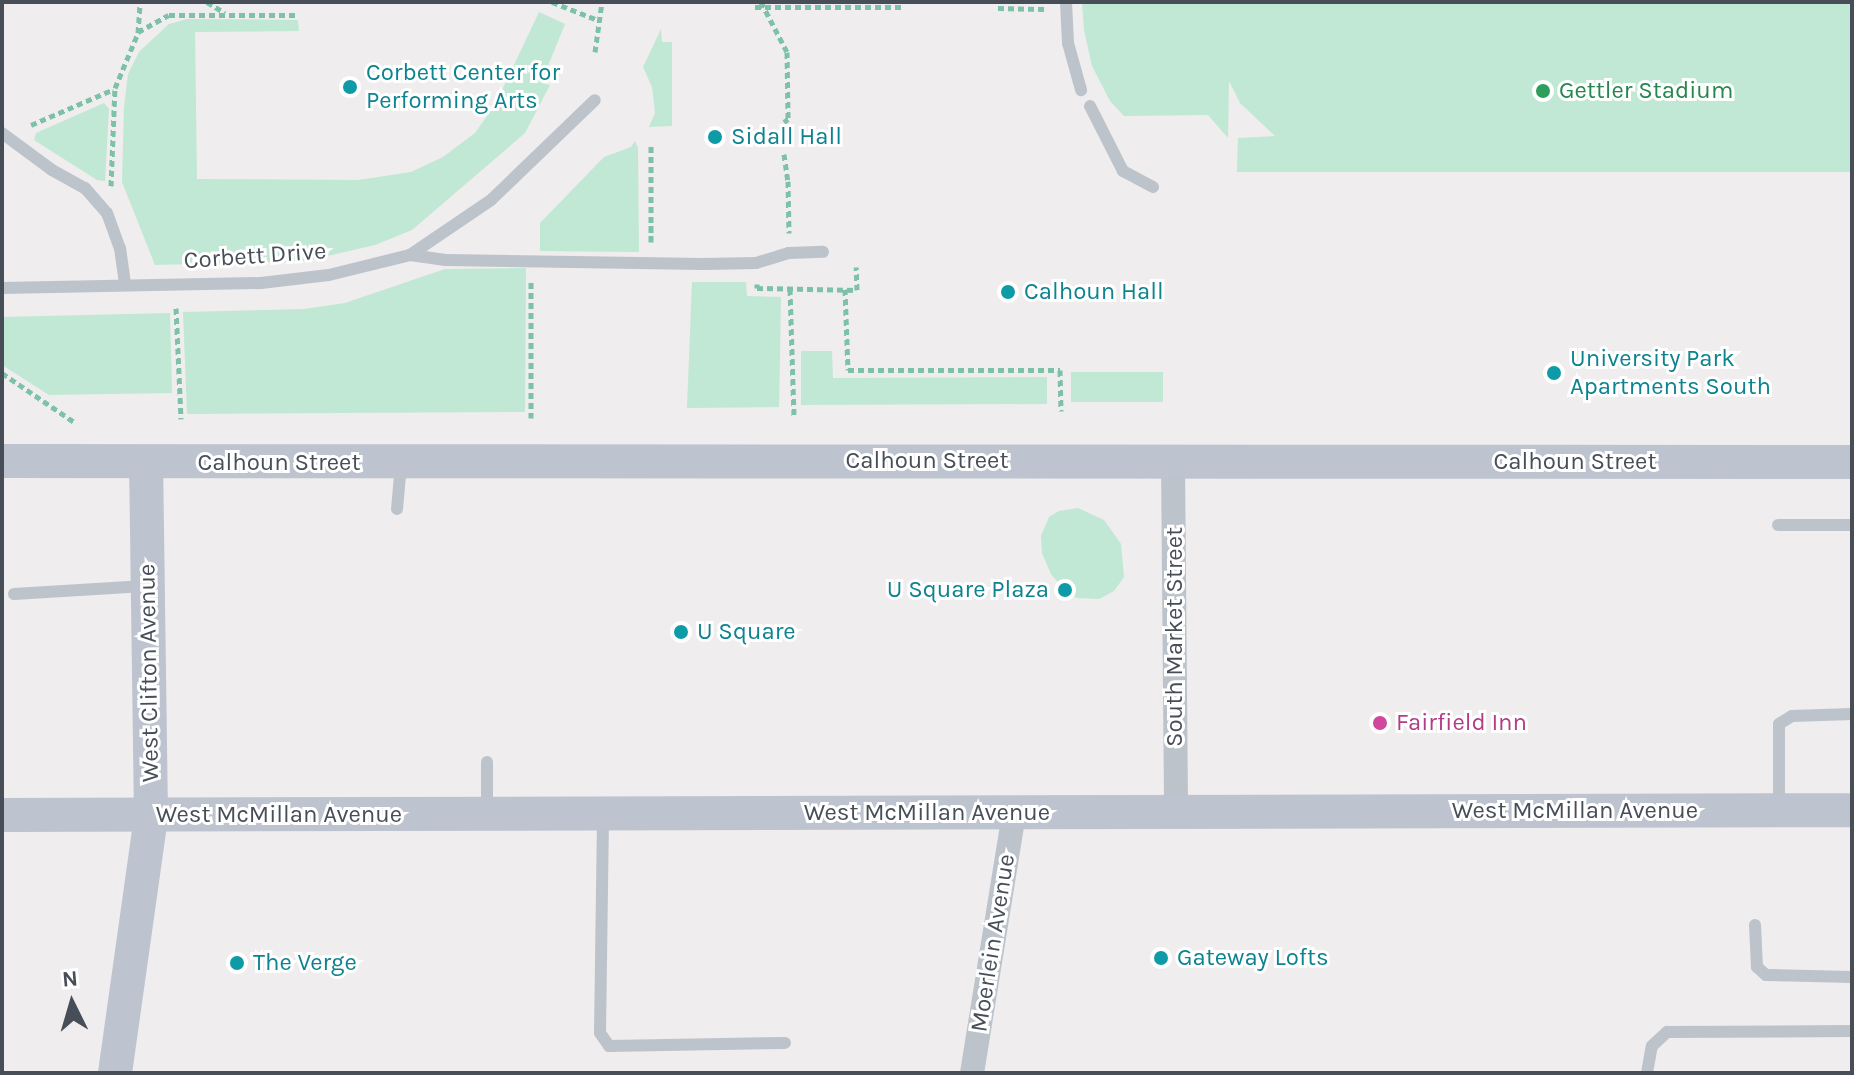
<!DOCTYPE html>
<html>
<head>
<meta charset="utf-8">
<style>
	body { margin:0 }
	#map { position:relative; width:1854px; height:1075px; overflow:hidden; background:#efeded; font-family:Karla,sans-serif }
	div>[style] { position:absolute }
	.green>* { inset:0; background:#c0e8d4; transform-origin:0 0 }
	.path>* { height:5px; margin-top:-2.5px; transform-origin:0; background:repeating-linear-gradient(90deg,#7dc2a8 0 6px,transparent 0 10px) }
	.lane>* { height:12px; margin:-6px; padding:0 6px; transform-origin:6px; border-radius:6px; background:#bdc3cb }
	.street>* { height:24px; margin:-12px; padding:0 12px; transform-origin:12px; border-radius:12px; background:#bdc3cb }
	.secondary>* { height:34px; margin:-17px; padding:0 17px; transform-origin:17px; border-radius:17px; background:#bdc3cf }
	.dots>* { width:22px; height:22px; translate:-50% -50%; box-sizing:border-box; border:4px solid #fff; border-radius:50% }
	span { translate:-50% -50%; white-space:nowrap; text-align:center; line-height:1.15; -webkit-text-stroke:6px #fff; paint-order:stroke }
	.culture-label { font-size:24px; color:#0d838f }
	.left { translate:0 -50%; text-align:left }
	.right { translate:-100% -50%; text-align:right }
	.leisure-label { font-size:24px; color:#27864d }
	.street-label { font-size:24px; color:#484e58 }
	.hotel-label { font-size:24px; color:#b23c85 }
	.frame { position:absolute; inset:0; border:4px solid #484e58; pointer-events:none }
	.north { position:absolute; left:32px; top:963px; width:80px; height:80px; -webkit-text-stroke:6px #fff; paint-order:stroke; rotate:355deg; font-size:22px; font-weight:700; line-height:32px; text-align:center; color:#484e58 }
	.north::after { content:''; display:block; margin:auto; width:28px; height:36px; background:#484e58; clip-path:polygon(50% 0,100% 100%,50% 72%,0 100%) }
</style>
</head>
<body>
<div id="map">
	<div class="green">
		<div style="clip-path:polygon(1082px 2px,1852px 2px,1852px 172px,1237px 172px,1238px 138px,1275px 136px,1240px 103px,1229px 81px,1228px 138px,1208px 115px,1124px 116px,1110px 101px,1092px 66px,1084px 30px)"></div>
		<div style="clip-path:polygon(539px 12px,565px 24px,541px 83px,550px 85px,525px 133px,412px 230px,375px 245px,306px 261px,155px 265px,122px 182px,124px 107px,128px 74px,139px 52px,169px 24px,187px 19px,298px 20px,299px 31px,195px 32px,197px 179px,358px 180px,411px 172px,443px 157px,475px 133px,496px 103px)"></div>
		<div style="clip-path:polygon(661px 29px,662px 42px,672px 42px,672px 126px,649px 127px,655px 113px,652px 87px,643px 67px)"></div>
		<div style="clip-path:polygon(104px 103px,109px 109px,105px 181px,97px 180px,34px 140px,36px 133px)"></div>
		<div style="clip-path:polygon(635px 141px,638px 148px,639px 252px,540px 251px,540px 223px,604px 157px,631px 147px)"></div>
		<div style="clip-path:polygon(526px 268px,525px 412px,187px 414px,183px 312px,304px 309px,345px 303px,445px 269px)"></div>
		<div style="clip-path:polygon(692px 282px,746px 282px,747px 296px,781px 297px,779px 407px,687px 408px)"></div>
		<div style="clip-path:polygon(170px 313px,172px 393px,49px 395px,2px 365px,2px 317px)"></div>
		<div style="clip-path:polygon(801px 351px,832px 351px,833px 378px,1047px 377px,1047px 404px,801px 405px)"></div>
		<div style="left:1163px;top:372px;width:30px;height:92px;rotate:90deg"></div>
		<div style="clip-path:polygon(1078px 508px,1104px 520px,1121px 544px,1124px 577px,1114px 591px,1099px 599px,1077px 598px,1067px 593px,1051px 574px,1042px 553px,1041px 536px,1049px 517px,1059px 511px)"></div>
	</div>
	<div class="path">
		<div style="left:207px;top:2px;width:21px;rotate:31deg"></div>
		<div style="left:552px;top:2px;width:49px;rotate:21.4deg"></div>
		<div style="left:761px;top:2px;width:56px;rotate:62.5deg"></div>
		<div style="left:787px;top:52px;width:67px;rotate:89.1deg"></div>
		<div style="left:788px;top:119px;width:5px;rotate:143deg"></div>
		<div style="left:755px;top:7px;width:148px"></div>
		<div style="left:998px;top:8px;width:47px;rotate:1.2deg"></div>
		<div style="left:138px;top:32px;width:35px;rotate:-29deg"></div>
		<div style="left:169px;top:15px;width:129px"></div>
		<div style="left:595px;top:52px;width:50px;rotate:-82deg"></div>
		<div style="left:31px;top:125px;width:90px;rotate:-23.4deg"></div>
		<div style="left:651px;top:146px;width:96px;rotate:90deg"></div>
		<div style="left:784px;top:154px;width:27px;rotate:82deg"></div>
		<div style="left:788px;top:181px;width:52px;rotate:88.9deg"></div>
		<div style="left:111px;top:186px;width:98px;rotate:-87.7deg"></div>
		<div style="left:115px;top:88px;width:60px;rotate:-67.3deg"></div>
		<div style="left:138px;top:33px;width:31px;rotate:-86deg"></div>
		<div style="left:757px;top:284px;width:4px;rotate:90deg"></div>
		<div style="left:757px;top:288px;width:100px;rotate:1.1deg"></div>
		<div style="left:857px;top:290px;width:23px;rotate:-92deg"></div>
		<div style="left:790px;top:289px;width:127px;rotate:88.2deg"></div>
		<div style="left:845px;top:289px;width:81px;rotate:87.9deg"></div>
		<div style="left:848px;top:370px;width:212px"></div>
		<div style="left:1060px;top:370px;width:41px;rotate:88.6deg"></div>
		<div style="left:176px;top:308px;width:111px;rotate:87.4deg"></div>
		<div style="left:2px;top:373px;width:87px;rotate:34.2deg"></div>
		<div style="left:531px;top:418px;width:136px;rotate:-90deg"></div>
	</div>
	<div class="lane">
		<div style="left:1066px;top:2px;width:41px;rotate:87.2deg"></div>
		<div style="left:1068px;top:43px;width:49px;rotate:74.5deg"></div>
		<div style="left:1090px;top:106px;width:73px;rotate:63.1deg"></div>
		<div style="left:1123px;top:171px;width:34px;rotate:28deg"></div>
		<div style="left:2px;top:133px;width:62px;rotate:36.5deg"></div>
		<div style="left:52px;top:170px;width:38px;rotate:29deg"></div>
		<div style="left:85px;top:188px;width:33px;rotate:49deg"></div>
		<div style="left:107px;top:213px;width:37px;rotate:70deg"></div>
		<div style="left:120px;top:248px;width:37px;rotate:82deg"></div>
		<div style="left:410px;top:255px;width:36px;rotate:8deg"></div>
		<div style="left:446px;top:260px;width:257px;rotate:0.9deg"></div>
		<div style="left:703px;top:264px;width:53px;rotate:-1.1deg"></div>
		<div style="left:756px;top:263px;width:34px;rotate:-17deg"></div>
		<div style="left:789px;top:253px;width:34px;rotate:-2deg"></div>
		<div style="left:2px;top:288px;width:259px;rotate:-1.1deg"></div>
		<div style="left:261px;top:283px;width:68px;rotate:-6.7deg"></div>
		<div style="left:329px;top:275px;width:83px;rotate:-13.9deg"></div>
		<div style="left:410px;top:255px;width:98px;rotate:-34.2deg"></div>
		<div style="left:491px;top:200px;width:144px;rotate:-43.9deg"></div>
		<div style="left:397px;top:509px;width:45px;rotate:-84.9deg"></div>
		<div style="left:1778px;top:525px;width:74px"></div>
		<div style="left:14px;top:594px;width:131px;rotate:-3.5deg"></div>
		<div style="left:487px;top:762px;width:49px;rotate:90deg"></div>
		<div style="left:1779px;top:808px;width:84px;rotate:-90deg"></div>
		<div style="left:1779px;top:724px;width:15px;rotate:-32deg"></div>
		<div style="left:1792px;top:716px;width:60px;rotate:-1.9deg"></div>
		<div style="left:603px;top:818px;width:215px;rotate:90.8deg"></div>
		<div style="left:600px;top:1033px;width:16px;rotate:55deg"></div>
		<div style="left:609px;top:1046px;width:176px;rotate:-1deg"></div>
		<div style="left:1755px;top:925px;width:42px;rotate:87.3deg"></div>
		<div style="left:1757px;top:967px;width:12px;rotate:42deg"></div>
		<div style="left:1766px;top:975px;width:86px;rotate:1.3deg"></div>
		<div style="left:1647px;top:1073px;width:27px;rotate:-80deg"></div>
		<div style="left:1652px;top:1046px;width:21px;rotate:-43deg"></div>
		<div style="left:1667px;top:1032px;width:185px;rotate:-0.3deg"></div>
	</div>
	<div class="street">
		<div style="left:1173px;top:461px;width:351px;rotate:89.5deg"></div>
		<div style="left:972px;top:1073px;width:263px;rotate:-80.8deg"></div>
	</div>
	<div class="secondary">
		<div style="left:2px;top:461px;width:1850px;rotate:0.03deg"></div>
		<div style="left:2px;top:815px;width:1850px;rotate:-0.15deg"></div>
		<div style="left:115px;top:1073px;width:260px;rotate:-82deg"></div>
		<div style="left:151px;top:816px;width:354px;rotate:-90.8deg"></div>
	</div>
	<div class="dots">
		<div style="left:350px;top:87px;background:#0f9aa8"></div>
		<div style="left:1543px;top:91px;background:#2e9e5b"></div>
		<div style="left:715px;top:137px;background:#0f9aa8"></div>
		<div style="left:1008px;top:292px;background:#0f9aa8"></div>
		<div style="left:1554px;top:373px;background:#0f9aa8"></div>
		<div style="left:1065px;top:590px;background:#0f9aa8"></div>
		<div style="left:681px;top:632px;background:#0f9aa8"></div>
		<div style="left:1380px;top:723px;background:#d1479c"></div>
		<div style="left:1161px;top:958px;background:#0f9aa8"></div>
		<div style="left:237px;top:963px;background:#0f9aa8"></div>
	</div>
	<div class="culture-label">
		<span class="left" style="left:366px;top:87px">Corbett Center for<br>Performing Arts</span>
		<span class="left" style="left:731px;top:137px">Sidall Hall</span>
		<span class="left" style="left:1024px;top:292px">Calhoun Hall</span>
		<span class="left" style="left:1570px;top:373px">University Park<br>Apartments South</span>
		<span class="right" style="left:1049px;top:590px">U Square Plaza</span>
		<span class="left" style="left:697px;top:632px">U Square</span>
		<span class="left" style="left:1177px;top:958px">Gateway Lofts</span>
		<span class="left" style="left:253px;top:963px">The Verge</span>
	</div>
	<div class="leisure-label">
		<span class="left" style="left:1559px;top:91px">Gettler Stadium</span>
	</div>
	<div class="street-label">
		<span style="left:255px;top:256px;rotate:-4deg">Corbett Drive</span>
		<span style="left:927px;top:461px">Calhoun Street</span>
		<span style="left:1575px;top:462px">Calhoun Street</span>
		<span style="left:279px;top:463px">Calhoun Street</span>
		<span style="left:1175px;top:637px;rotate:-90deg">South Market Street</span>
		<span style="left:149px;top:673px;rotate:-91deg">West Clifton Avenue</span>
		<span style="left:1575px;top:811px">West McMillan Avenue</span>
		<span style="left:927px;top:813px">West McMillan Avenue</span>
		<span style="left:279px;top:815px">West McMillan Avenue</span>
		<span style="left:993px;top:943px;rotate:-81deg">Moerlein Avenue</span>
	</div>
	<div class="hotel-label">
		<span class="left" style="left:1396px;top:723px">Fairfield Inn</span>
	</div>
	<div class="frame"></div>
	<div class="north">N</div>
</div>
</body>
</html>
